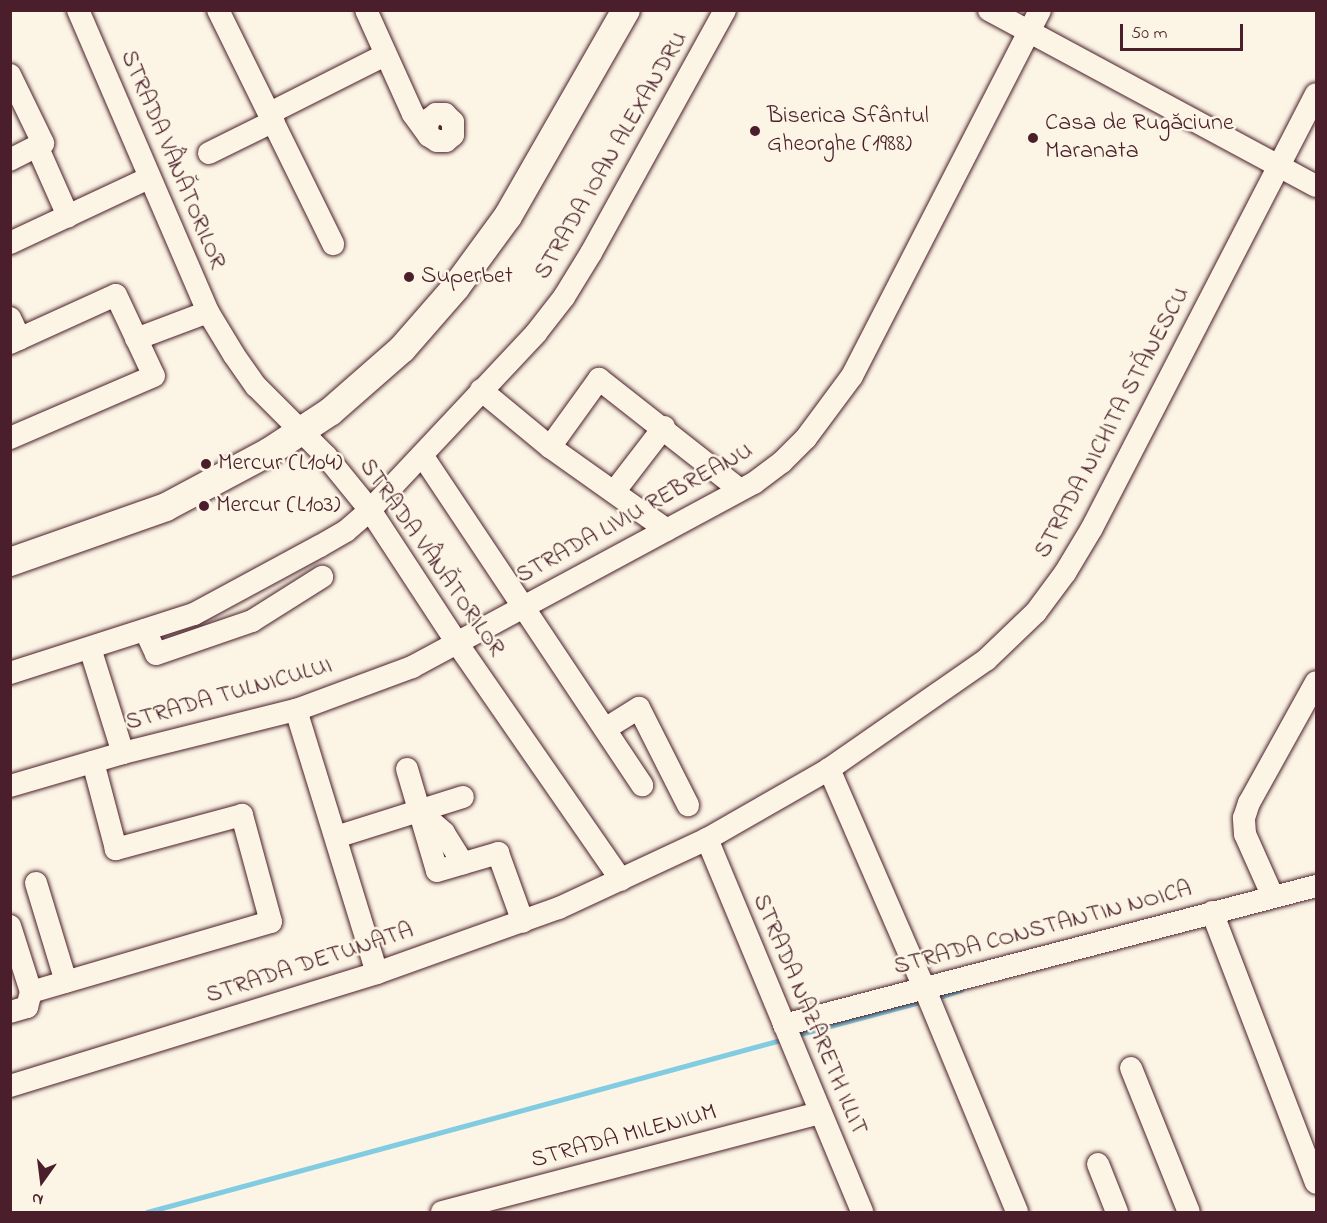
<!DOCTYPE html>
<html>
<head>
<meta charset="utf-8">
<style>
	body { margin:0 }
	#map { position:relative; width:1327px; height:1223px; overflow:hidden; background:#fcf5e5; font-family:"Indie Flower",sans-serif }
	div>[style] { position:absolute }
	.stream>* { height:5px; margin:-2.5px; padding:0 2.5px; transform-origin:2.5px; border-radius:2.5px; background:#82cce2 }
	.roads { filter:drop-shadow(0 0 2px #4a1f2b) drop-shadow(0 0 2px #4a1f2b) }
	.minor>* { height:22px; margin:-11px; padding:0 11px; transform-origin:11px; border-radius:11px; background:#fcf5e5 }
	.major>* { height:28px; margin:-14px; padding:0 14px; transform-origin:14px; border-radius:14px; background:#fcf5e5 }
	.dots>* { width:16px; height:16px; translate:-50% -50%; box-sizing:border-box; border:3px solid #fcf5e5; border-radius:50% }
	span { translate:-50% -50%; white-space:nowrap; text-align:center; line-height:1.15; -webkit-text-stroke:5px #fcf5e5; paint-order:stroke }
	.poi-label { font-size:24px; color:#4a1f2b }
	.left { translate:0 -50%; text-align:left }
	.street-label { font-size:24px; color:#4a1f2b }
	.frame { position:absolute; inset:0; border:12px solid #4a1f2b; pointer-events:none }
	.north { position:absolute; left:12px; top:1151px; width:60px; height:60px; -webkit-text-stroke:4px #fcf5e5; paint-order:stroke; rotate:194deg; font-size:16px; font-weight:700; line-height:24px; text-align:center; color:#4a1f2b }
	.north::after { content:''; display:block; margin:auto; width:21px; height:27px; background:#4a1f2b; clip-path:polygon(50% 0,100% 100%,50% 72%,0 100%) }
	.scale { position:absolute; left:1120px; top:24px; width:123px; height:27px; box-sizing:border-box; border:3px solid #4a1f2b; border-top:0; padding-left:8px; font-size:18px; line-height:21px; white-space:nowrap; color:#4a1f2b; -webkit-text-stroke:4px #fcf5e5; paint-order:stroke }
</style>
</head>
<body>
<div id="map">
	<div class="stream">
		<div style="left:942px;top:996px;width:20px;rotate:-18deg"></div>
		<div style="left:796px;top:1035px;width:124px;rotate:-14.9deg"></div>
		<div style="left:147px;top:1212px;width:660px;rotate:-15.19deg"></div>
	</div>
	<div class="roads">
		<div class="minor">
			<div style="left:78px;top:10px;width:329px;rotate:66.7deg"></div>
			<div style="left:208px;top:312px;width:50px;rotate:58.8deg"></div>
			<div style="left:234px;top:355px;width:38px;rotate:55deg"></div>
			<div style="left:256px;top:386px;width:99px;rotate:45deg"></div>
			<div style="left:326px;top:456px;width:70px;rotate:50.8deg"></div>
			<div style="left:370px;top:510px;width:159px;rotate:56.8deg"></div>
			<div style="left:457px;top:643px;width:288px;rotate:55.3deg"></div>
			<div style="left:218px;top:10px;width:261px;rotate:63.8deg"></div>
			<div style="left:366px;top:10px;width:114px;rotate:65.7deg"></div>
			<div style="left:413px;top:114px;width:27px;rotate:54deg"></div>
			<div style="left:429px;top:136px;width:9px;rotate:32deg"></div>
			<div style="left:437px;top:141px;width:9px"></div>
			<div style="left:446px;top:141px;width:9px;rotate:-41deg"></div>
			<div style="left:453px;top:135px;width:13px;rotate:-90deg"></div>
			<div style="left:453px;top:122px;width:11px;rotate:-135deg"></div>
			<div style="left:445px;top:114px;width:9px;rotate:180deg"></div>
			<div style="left:436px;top:114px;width:10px;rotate:143deg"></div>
			<div style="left:428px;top:120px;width:11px;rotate:95deg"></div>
			<div style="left:989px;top:10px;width:371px;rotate:28.3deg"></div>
			<div style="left:10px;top:75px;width:76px;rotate:64.1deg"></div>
			<div style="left:43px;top:143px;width:37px;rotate:153deg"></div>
			<div style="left:270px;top:113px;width:129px;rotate:-26.8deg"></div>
			<div style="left:37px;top:146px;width:77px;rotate:66.1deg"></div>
			<div style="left:209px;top:153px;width:72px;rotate:-26.2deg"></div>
			<div style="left:10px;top:243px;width:153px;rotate:-25.1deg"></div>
			<div style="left:10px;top:318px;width:23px;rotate:65deg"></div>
			<div style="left:136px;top:339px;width:77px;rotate:-20.6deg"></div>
			<div style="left:10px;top:343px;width:116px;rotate:-24.4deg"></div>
			<div style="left:116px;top:295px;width:89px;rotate:64.9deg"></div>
			<div style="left:154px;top:376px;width:157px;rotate:156.7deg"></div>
			<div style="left:481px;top:390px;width:89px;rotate:39.6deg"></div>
			<div style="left:550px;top:447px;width:143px;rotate:35.4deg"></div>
			<div style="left:550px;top:447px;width:84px;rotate:-54.2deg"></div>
			<div style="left:599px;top:379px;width:179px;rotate:38.2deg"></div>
			<div style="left:422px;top:455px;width:397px;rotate:56.3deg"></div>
			<div style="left:614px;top:492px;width:82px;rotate:-52.4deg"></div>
			<div style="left:145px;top:630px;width:26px;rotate:65deg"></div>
			<div style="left:156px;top:654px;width:102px;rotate:-19deg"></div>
			<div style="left:252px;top:621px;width:83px;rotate:-32.2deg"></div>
			<div style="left:90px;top:648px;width:110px;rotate:72.6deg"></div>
			<div style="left:10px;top:673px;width:193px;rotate:-17.8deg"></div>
			<div style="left:194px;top:614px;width:143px;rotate:-28.4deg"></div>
			<div style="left:320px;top:546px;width:30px;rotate:-30deg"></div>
			<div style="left:346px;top:531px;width:32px;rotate:-41deg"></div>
			<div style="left:370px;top:510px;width:243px;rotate:-46.8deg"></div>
			<div style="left:536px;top:333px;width:46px;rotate:-52.1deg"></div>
			<div style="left:564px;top:297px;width:52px;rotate:-58.5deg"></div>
			<div style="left:591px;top:253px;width:277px;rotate:-61.1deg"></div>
			<div style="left:296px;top:710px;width:275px;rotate:72.9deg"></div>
			<div style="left:605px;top:729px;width:40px;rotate:-32deg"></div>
			<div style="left:639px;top:708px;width:109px;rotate:63.2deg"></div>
			<div style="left:407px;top:769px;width:106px;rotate:73.6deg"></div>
			<div style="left:437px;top:871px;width:64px;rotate:-16.4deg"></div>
			<div style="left:498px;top:853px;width:73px;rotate:70.1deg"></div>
			<div style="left:829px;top:769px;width:238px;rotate:66.5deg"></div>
			<div style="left:924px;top:987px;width:243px;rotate:67.5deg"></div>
			<div style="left:10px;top:786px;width:118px;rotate:-16.3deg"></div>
			<div style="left:123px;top:753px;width:178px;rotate:-14deg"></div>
			<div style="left:296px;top:710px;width:124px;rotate:-20.3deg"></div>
			<div style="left:412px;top:667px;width:388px;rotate:-28.3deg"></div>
			<div style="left:754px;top:483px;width:35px;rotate:-37deg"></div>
			<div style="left:782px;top:462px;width:34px;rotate:-45deg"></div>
			<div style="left:806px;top:438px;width:77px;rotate:-53.4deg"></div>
			<div style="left:852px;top:376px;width:411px;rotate:-62.8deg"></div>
			<div style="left:419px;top:811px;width:33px;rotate:41deg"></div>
			<div style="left:444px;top:833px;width:36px;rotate:58deg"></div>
			<div style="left:336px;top:837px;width:133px;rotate:-17.5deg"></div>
			<div style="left:707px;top:839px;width:404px;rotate:67.4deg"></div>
			<div style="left:36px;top:883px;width:103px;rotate:73.1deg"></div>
			<div style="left:1273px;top:897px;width:69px;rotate:-114deg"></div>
			<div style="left:1245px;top:834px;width:16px;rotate:-94deg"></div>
			<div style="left:1244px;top:818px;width:16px;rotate:-72deg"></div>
			<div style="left:1249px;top:803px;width:138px;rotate:-61deg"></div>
			<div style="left:1212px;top:912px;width:290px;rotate:69deg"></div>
			<div style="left:10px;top:926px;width:69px;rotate:72.3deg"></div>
			<div style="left:31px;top:992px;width:250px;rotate:-16.3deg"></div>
			<div style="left:271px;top:922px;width:111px;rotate:-105.2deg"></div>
			<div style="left:242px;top:815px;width:131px;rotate:164.9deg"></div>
			<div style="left:116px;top:849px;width:90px;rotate:-104.8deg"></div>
			<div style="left:10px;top:1012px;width:18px;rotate:-16deg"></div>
			<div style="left:27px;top:1007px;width:16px;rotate:-75deg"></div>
			<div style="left:784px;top:1025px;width:550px;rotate:-14.64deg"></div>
			<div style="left:1131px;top:1068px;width:155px;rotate:68.1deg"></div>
			<div style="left:10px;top:1086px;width:384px;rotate:-17.1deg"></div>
			<div style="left:377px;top:973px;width:193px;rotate:-19.7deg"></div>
			<div style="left:559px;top:908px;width:163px;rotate:-25deg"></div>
			<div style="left:707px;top:839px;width:141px;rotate:-29.8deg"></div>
			<div style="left:829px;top:769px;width:191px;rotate:-34.8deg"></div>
			<div style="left:986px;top:660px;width:69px;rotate:-43.8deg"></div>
			<div style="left:1036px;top:612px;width:49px;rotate:-53.4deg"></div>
			<div style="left:1065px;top:573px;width:52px;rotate:-59deg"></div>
			<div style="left:1092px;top:528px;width:488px;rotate:-62.7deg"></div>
			<div style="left:1098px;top:1164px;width:52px;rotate:68.4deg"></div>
			<div style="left:442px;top:1212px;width:391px;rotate:-14.7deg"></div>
		</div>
		<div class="major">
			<div style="left:10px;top:562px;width:165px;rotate:-19.4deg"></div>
			<div style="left:166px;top:507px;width:117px;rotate:-28.1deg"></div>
			<div style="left:269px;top:452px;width:73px;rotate:-33.3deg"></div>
			<div style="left:330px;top:412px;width:96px;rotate:-41.2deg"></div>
			<div style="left:402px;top:349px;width:82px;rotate:-48.9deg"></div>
			<div style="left:456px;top:287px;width:88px;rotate:-53.8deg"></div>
			<div style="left:508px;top:216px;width:237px;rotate:-60.2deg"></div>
		</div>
	</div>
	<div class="dots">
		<div style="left:755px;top:131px;background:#4a1f2b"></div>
		<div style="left:1033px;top:138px;background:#4a1f2b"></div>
		<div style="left:409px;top:277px;background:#4a1f2b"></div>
		<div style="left:206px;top:464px;background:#4a1f2b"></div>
		<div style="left:204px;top:506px;background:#4a1f2b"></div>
	</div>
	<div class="poi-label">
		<span class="left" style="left:767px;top:131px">Biserica Sfântul<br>Gheorghe (1988)</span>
		<span class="left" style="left:1045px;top:138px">Casa de Rugăciune<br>Maranata</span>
		<span class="left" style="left:421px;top:277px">Superbet</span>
		<span class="left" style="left:218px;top:464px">Mercur (L104)</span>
		<span class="left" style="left:216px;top:506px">Mercur (L103)</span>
	</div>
	<div class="street-label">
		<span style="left:612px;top:156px;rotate:-60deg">STRADA IOAN ALEXANDRU</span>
		<span style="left:172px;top:160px;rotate:67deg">STRADA VÂNĂTORILOR</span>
		<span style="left:1113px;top:423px;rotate:-62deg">STRADA NICHITA STĂNESCU</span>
		<span style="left:635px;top:514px;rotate:-29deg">STRADA LIVIU REBREANU</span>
		<span style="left:431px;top:558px;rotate:55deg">STRADA VÂNĂTORILOR</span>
		<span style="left:229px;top:695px;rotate:-16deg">STRADA TULNICULUI</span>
		<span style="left:1043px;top:929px;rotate:-15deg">STRADA CONSTANTIN NOICA</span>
		<span style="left:310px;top:964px;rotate:-18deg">STRADA DETUNATA</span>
		<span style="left:809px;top:1015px;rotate:67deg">STRADA NAZARETH ILLIT</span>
		<span style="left:624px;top:1137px;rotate:-15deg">STRADA MILENIUM</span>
	</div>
	<div class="frame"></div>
	<div class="north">N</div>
	<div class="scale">50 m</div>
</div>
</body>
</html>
